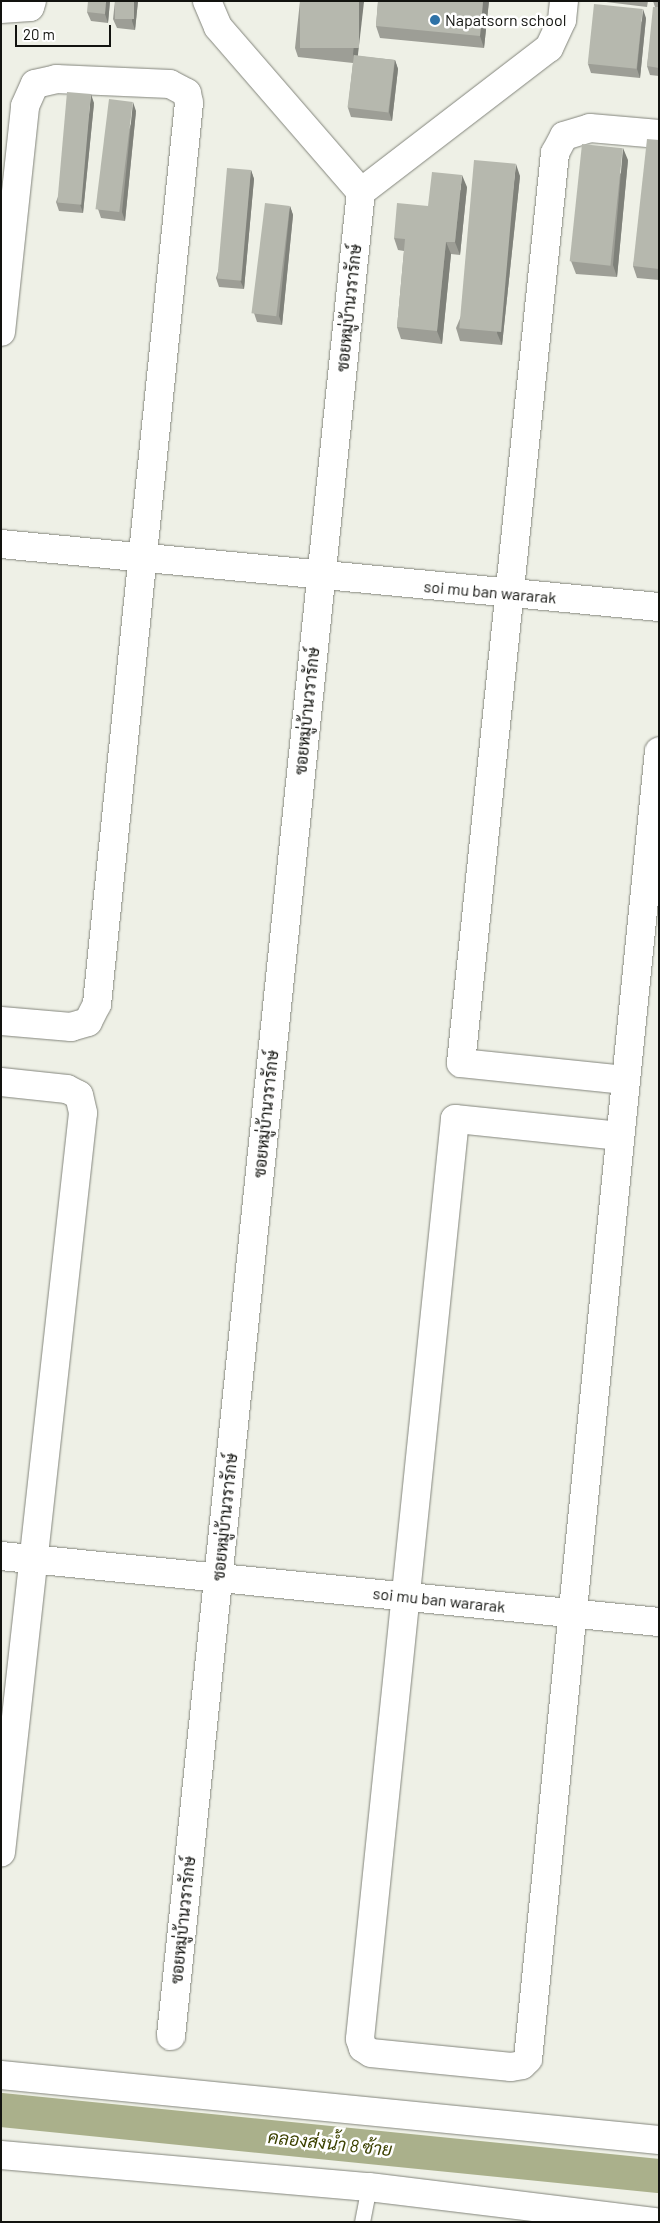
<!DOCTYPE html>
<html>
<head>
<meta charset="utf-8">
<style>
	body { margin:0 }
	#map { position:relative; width:660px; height:2223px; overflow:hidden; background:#eef0e6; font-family:Barlow,Sarabun,sans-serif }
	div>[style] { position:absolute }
	.canal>* { height:34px; margin:-17px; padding:0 17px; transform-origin:17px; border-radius:17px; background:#aab08b }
	.roads { filter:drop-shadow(0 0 1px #83857c) drop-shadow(0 0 1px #83857c) }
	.service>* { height:15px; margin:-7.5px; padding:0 7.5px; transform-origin:7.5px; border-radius:7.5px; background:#fff }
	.minor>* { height:28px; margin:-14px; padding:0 14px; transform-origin:14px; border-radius:14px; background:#fff }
	.wall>* { inset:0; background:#9d9e96 }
	.shaded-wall>* { inset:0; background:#7f817a }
	.building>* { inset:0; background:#b6b8ae; transform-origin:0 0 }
	.dots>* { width:14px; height:14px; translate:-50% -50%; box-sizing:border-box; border:2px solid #fff; border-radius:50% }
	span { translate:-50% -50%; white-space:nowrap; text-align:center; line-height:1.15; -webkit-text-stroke:5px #fff; paint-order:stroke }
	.poi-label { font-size:16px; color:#12130f }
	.left { translate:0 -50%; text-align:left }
	.street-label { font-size:16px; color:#12130f }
	.water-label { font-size:18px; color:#3c4100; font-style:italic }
	.frame { position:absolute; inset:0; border:2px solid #12130f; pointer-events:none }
	.scale { position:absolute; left:15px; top:25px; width:96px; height:22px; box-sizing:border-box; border:2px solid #12130f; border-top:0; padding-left:6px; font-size:15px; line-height:18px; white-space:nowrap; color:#12130f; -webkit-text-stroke:4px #fff; paint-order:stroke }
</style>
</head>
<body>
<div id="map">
	<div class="canal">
		<div style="left:1px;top:2110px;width:661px;rotate:5.73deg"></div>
	</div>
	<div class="roads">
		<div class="service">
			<div style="left:362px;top:2222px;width:36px;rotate:-79deg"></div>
		</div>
		<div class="minor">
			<div style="left:207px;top:1px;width:28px;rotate:67deg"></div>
			<div style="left:218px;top:27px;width:218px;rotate:49.1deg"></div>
			<div style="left:1px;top:9px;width:29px;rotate:-4deg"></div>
			<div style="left:30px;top:7px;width:6px;rotate:-72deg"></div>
			<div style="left:1px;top:332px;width:227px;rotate:-83.9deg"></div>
			<div style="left:25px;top:106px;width:24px;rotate:-66deg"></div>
			<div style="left:35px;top:84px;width:22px;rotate:-13deg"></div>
			<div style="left:56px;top:79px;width:114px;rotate:2.5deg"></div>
			<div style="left:170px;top:84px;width:19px;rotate:28deg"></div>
			<div style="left:187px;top:93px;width:10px;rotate:79deg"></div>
			<div style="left:189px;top:103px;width:906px;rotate:95.83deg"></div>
			<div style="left:97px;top:1004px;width:20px;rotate:117deg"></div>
			<div style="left:88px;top:1022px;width:18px;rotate:164deg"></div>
			<div style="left:71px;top:1027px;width:70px;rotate:-175.1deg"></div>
			<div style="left:1px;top:544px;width:661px;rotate:5.47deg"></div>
			<div style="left:625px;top:1080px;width:165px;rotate:-174.1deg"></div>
			<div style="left:461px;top:1063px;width:915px;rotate:-84.1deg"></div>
			<div style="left:555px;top:153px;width:19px;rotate:-62deg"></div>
			<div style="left:564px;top:136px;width:27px;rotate:-17deg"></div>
			<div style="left:590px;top:128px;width:69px;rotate:5deg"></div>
			<div style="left:1px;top:1082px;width:66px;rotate:6.1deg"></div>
			<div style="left:67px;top:1089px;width:13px;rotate:27deg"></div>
			<div style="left:79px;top:1095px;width:18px;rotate:77deg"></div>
			<div style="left:83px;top:1113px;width:744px;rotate:96.33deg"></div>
			<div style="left:620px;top:1136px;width:166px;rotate:-174.1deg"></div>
			<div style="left:455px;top:1119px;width:925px;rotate:95.9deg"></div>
			<div style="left:360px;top:2039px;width:9px;rotate:72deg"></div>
			<div style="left:363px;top:2048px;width:9px;rotate:32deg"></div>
			<div style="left:371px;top:2053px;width:141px;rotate:5.7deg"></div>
			<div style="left:511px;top:2067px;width:11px;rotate:-10deg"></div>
			<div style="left:522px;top:2065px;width:8px;rotate:-45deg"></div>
			<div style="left:528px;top:2059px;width:1314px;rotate:-84.28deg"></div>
			<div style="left:1px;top:1556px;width:661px;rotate:5.73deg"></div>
			<div style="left:171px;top:2036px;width:1854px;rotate:-84.12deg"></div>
			<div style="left:361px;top:192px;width:237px;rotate:-37.5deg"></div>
			<div style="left:549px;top:48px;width:31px;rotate:-65deg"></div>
			<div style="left:562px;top:20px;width:19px;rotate:-84deg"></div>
			<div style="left:1px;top:2075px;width:661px;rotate:5.64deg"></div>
			<div style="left:1px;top:2155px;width:369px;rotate:5deg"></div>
			<div style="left:369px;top:2187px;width:289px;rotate:7deg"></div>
		</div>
	</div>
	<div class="wall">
		<div style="clip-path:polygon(110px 1px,108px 23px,91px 21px,87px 12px)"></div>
		<div style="clip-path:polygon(115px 1px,138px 1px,135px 30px,117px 28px,113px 19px)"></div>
		<div style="clip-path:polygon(300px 1px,363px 1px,357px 56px,395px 60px,398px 69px,392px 121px,351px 117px,348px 108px,353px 63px,298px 57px,295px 48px)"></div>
		<div style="clip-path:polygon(368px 1px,489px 1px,484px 48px,380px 38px,376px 26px,378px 2px)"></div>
		<div style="clip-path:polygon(598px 1px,648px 1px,647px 7px)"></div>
		<div style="clip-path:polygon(653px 1px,659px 1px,659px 76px,650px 75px,647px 66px,655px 7px)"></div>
		<div style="clip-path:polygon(646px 18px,640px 78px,591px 73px,588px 64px)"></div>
		<div style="clip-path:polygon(94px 103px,83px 213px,59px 211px,56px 202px)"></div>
		<div style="clip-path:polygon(136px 111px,125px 221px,101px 218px,98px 209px)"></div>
		<div style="clip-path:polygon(659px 140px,659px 280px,637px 278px,633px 266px)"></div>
		<div style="clip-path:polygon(628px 160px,617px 277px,576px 274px,571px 261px)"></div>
		<div style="clip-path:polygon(251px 170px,254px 179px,244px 289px,219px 287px,216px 278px)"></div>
		<div style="clip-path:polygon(520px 176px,502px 345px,460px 341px,456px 328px)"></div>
		<div style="clip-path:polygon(467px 187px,460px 255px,451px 254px,442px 344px,401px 339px,397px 327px,404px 251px,398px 250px,394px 238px,428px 206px)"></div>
		<div style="clip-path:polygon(290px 206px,293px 215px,282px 325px,257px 322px,254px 313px)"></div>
	</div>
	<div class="shaded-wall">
		<div style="clip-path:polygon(106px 1px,110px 1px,108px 23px,105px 14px)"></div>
		<div style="clip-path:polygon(134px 1px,138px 1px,135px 30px,132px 21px)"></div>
		<div style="clip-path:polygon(359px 1px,363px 1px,364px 2px,357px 63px,353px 54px)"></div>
		<div style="clip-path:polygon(483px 1px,489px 1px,484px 48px,480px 36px)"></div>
		<div style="clip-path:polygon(643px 9px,646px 18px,640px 78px,637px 69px)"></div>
		<div style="clip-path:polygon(395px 60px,398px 69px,392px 121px,389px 112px)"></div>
		<div style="clip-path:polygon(91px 94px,94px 103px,83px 213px,80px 204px)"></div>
		<div style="clip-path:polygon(133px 102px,136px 111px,125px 221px,122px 212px)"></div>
		<div style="clip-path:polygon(623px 148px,628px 160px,617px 277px,613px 265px)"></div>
		<div style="clip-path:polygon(516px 164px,520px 176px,502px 345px,497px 333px)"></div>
		<div style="clip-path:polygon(251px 170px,254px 179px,244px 289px,240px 280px)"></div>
		<div style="clip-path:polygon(462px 175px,467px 187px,460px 255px,455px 242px)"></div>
		<div style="clip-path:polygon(290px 206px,293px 215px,282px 325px,279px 316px)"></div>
		<div style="clip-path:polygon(446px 242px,451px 254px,442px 344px,437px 331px)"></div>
	</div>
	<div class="building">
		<div style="clip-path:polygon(88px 1px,106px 1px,105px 14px,87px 12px)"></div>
		<div style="left:115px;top:1px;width:19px;height:18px"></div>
		<div style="left:300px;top:1px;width:59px;height:47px"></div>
		<div style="clip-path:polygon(378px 1px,483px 1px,480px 36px,376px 26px)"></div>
		<div style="left:594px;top:4px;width:49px;height:60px;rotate:6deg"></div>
		<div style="clip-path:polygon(653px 7px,659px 7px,659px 68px,647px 66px)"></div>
		<div style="left:354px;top:55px;width:41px;height:53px;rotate:7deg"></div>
		<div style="left:67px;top:92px;width:24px;height:111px;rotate:5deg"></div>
		<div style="left:109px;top:99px;width:24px;height:111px;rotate:7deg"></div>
		<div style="clip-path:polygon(647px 139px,659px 140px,659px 269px,633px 266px)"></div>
		<div style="left:582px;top:144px;width:41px;height:118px;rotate:6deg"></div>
		<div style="left:474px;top:160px;width:42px;height:169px;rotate:5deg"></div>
		<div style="left:227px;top:168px;width:24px;height:111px;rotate:5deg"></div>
		<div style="clip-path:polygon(432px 172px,462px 175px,455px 242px,446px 242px,437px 331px,397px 327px,405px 239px,394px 238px,397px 203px,428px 206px)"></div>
		<div style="left:265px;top:203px;width:25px;height:111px;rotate:7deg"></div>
	</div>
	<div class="dots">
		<div style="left:435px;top:20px;background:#2e72a7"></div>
	</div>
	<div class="poi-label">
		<span class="left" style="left:445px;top:20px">Napatsorn school</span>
	</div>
	<div class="street-label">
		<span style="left:349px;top:308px;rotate:-84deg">ซอยหมู่บ้านวรารักษ์</span>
		<span style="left:490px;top:592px;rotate:5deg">soi mu ban wararak</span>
		<span style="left:307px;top:711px;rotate:-84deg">ซอยหมู่บ้านวรารักษ์</span>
		<span style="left:266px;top:1114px;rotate:-84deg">ซอยหมู่บ้านวรารักษ์</span>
		<span style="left:225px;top:1517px;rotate:-84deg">ซอยหมู่บ้านวรารักษ์</span>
		<span style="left:439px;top:1600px;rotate:6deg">soi mu ban wararak</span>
		<span style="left:183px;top:1920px;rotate:-84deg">ซอยหมู่บ้านวรารักษ์</span>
	</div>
	<div class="water-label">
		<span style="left:330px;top:2143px;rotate:6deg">คลองส่งน้ำ 8 ซ้าย</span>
	</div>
	<div class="frame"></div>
	<div class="scale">20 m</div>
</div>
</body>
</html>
